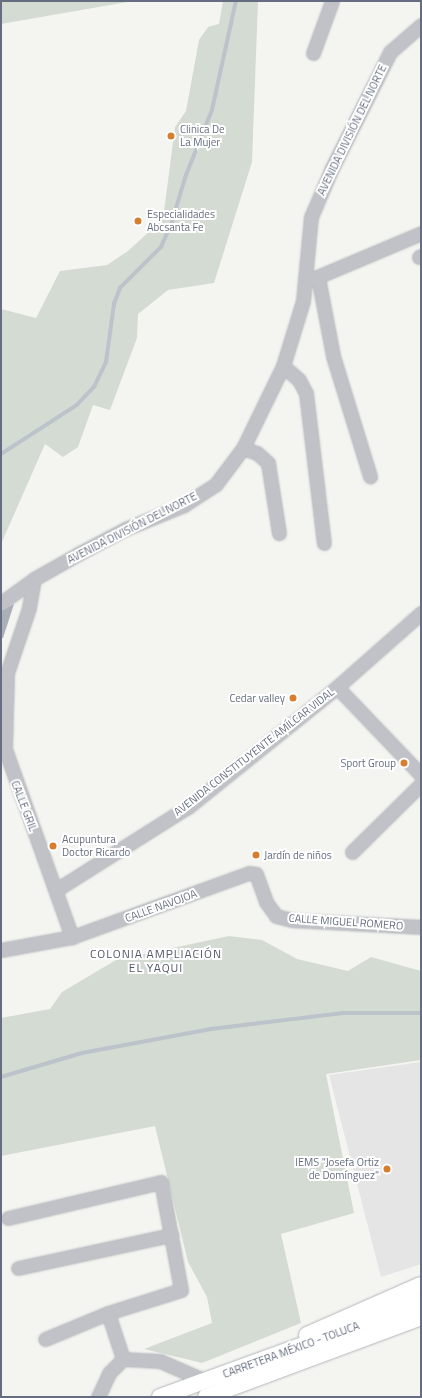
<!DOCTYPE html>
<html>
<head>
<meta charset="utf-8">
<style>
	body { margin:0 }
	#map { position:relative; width:422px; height:1398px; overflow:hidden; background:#f4f5f1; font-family:"Titillium Web",sans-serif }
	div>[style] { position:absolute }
	.built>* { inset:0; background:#e5e5e5 }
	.green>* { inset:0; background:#d4dbd3 }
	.stream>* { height:3.5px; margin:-1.75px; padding:0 1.75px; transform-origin:1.75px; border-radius:1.75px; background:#bcc3cb }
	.building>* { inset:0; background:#abafb7 }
	.roads { filter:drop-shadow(0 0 1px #b3b6ba) drop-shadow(0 0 1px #b3b6ba) }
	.minor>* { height:13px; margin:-6.5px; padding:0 6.5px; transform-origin:6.5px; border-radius:6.5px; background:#c0c2c7 }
	.major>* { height:16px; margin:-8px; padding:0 8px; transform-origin:8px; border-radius:8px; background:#fff }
	.dots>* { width:11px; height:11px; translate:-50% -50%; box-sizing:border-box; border:2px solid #fff; border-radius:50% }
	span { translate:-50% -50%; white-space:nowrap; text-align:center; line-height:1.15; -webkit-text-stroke:4px #fff; paint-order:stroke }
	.poi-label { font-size:11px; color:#656e80 }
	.left { translate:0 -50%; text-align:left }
	.right { translate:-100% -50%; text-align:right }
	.street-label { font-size:11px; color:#656e80 }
	.neighbourhood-label { font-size:12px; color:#535966; letter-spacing:1px }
	.frame { position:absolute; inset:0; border:2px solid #656e80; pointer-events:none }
</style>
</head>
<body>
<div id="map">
	<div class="built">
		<div style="clip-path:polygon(421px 1062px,421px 1264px,381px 1277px,329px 1075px)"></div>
	</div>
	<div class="green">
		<div style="clip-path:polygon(1px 1px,133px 1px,1px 24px)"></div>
		<div style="clip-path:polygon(223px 1px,258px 1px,252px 162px,214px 283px,168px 290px,138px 314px,137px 338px,110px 410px,93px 405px,78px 447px,63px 457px,45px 444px,1px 544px,1px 309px,36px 318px,60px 271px,107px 265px,128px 251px,163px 219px,175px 127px,186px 111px,199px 40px,208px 27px,219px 24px)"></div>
		<div style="clip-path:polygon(229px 936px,262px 940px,297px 959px,348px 971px,371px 957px,421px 971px,421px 1060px,326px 1074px,354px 1213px,281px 1234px,301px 1323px,202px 1363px,144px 1349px,212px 1323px,207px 1297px,188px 1262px,155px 1126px,1px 1156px,1px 1018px,50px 1009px,62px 992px,116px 960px)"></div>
	</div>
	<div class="stream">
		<div style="left:1px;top:454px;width:90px;rotate:-32.8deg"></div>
		<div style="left:77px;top:405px;width:25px;rotate:-47deg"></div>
		<div style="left:94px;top:387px;width:28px;rotate:-64deg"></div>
		<div style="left:106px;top:362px;width:59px;rotate:-82.1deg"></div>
		<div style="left:114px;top:304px;width:17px;rotate:-69deg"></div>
		<div style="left:120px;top:288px;width:58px;rotate:-45deg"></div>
		<div style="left:161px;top:247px;width:27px;rotate:-66deg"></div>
		<div style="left:172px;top:222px;width:46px;rotate:-73.5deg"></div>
		<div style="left:185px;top:178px;width:73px;rotate:-68.3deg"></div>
		<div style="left:212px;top:110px;width:112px;rotate:-77.6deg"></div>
		<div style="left:1px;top:1077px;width:84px;rotate:-16.5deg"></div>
		<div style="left:82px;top:1053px;width:131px;rotate:-10.5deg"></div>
		<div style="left:211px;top:1029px;width:133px;rotate:-6.9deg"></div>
		<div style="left:343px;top:1013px;width:78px"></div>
	</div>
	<div class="building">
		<div style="clip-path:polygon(14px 604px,3px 638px,1px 638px,1px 611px)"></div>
	</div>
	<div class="roads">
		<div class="minor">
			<div style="left:313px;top:53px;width:55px;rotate:-69.9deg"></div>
			<div style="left:419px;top:257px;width:2px;rotate:-27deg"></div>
			<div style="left:318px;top:277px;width:80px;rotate:79.2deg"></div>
			<div style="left:333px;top:356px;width:126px;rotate:72.9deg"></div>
			<div style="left:310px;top:280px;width:121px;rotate:-22.9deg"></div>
			<div style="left:283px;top:366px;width:21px;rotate:41deg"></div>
			<div style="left:299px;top:380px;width:15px;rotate:62deg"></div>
			<div style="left:306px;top:393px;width:151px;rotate:83.2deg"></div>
			<div style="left:243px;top:448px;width:15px;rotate:20deg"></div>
			<div style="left:257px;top:453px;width:15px;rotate:42deg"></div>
			<div style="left:268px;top:463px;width:71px;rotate:81.1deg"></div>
			<div style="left:34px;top:579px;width:29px;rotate:100deg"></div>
			<div style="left:29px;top:608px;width:69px;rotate:108.7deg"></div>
			<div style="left:7px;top:673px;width:76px;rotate:91.5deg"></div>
			<div style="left:5px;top:749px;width:200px;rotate:70.4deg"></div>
			<div style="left:1px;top:603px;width:41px;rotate:-36deg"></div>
			<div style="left:34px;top:579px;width:51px;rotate:-29.6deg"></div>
			<div style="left:78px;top:554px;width:53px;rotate:-28deg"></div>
			<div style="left:125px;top:529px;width:64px;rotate:-22.1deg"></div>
			<div style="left:184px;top:505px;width:38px;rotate:-33deg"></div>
			<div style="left:216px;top:484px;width:45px;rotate:-53.1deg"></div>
			<div style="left:243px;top:448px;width:91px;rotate:-64deg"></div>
			<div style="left:283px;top:366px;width:68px;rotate:-72.9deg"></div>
			<div style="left:303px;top:301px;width:84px;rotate:-84.6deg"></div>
			<div style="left:311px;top:217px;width:53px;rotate:-66.8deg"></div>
			<div style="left:332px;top:168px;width:130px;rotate:-63.4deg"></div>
			<div style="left:390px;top:52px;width:41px;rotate:-41.1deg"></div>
			<div style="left:337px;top:687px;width:122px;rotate:46.3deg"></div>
			<div style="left:352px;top:852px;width:97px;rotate:-44.6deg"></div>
			<div style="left:56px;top:890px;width:156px;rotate:-32.2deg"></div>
			<div style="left:188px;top:807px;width:191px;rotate:-38.8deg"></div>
			<div style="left:337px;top:687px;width:112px;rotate:-41.4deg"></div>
			<div style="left:1px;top:950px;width:72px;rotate:-10.4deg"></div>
			<div style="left:72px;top:937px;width:188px;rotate:-19.9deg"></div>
			<div style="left:249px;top:873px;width:7px;rotate:8deg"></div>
			<div style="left:256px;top:874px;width:30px;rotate:70deg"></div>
			<div style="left:266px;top:902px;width:17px;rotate:54deg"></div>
			<div style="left:276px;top:916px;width:16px;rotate:14deg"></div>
			<div style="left:292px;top:920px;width:129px;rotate:3.1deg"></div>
			<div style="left:8px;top:1218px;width:157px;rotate:-13.2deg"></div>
			<div style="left:161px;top:1182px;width:110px;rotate:79.5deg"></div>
			<div style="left:181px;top:1290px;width:77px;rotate:162.5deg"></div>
			<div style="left:108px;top:1313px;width:68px;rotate:157.6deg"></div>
			<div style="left:18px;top:1268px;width:157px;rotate:-12.2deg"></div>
			<div style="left:108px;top:1313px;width:48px;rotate:71.9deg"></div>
			<div style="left:98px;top:1397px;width:26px;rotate:-65deg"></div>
			<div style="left:109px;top:1373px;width:20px;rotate:-45deg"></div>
			<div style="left:123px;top:1359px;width:37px;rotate:3deg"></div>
			<div style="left:160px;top:1361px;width:50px;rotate:23.5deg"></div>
		</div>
		<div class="major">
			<div style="left:307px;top:1335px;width:124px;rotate:-23.7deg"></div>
			<div style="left:160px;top:1397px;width:278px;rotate:-20deg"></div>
			<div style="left:206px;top:1397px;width:229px;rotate:-20.4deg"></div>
		</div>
	</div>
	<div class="dots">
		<div style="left:171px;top:136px;background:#d77e2e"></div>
		<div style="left:138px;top:221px;background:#d77e2e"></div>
		<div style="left:293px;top:698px;background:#d77e2e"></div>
		<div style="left:404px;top:763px;background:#d77e2e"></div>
		<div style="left:53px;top:846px;background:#d77e2e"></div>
		<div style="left:256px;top:855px;background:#d77e2e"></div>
		<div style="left:387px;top:1169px;background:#d77e2e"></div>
	</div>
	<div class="poi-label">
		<span class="left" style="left:180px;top:136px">Clinica De<br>La Mujer</span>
		<span class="left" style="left:147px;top:221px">Especialidades<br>Abcsanta Fe</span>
		<span class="right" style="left:285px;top:698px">Cedar valley</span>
		<span class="right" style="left:396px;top:763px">Sport Group</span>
		<span class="left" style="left:62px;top:846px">Acupuntura<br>Doctor Ricardo</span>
		<span class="left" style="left:264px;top:855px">Jardín de niños</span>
		<span class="right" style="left:379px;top:1169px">IEMS "Josefa Ortiz<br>de Domínguez"</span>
	</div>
	<div class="street-label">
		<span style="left:352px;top:130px;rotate:-64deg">AVENIDA DIVISIÓN DEL NORTE</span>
		<span style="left:132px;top:528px;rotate:-27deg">AVENIDA DIVISIÓN DEL NORTE</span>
		<span style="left:254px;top:752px;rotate:-38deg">AVENIDA CONSTITUYENTE AMÍLCAR VIDAL</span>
		<span style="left:24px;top:806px;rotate:69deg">CALLE GRIL</span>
		<span style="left:161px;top:906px;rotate:-20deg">CALLE NAVOJOA</span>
		<span style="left:346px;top:922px;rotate:4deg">CALLE MIGUEL ROMERO</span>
		<span style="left:291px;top:1350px;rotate:-20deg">CARRETERA MÉXICO - TOLUCA</span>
	</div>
	<div class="neighbourhood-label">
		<span style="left:156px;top:961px">COLONIA AMPLIACIÓN<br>EL YAQUI</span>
	</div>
	<div class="frame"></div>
</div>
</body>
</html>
